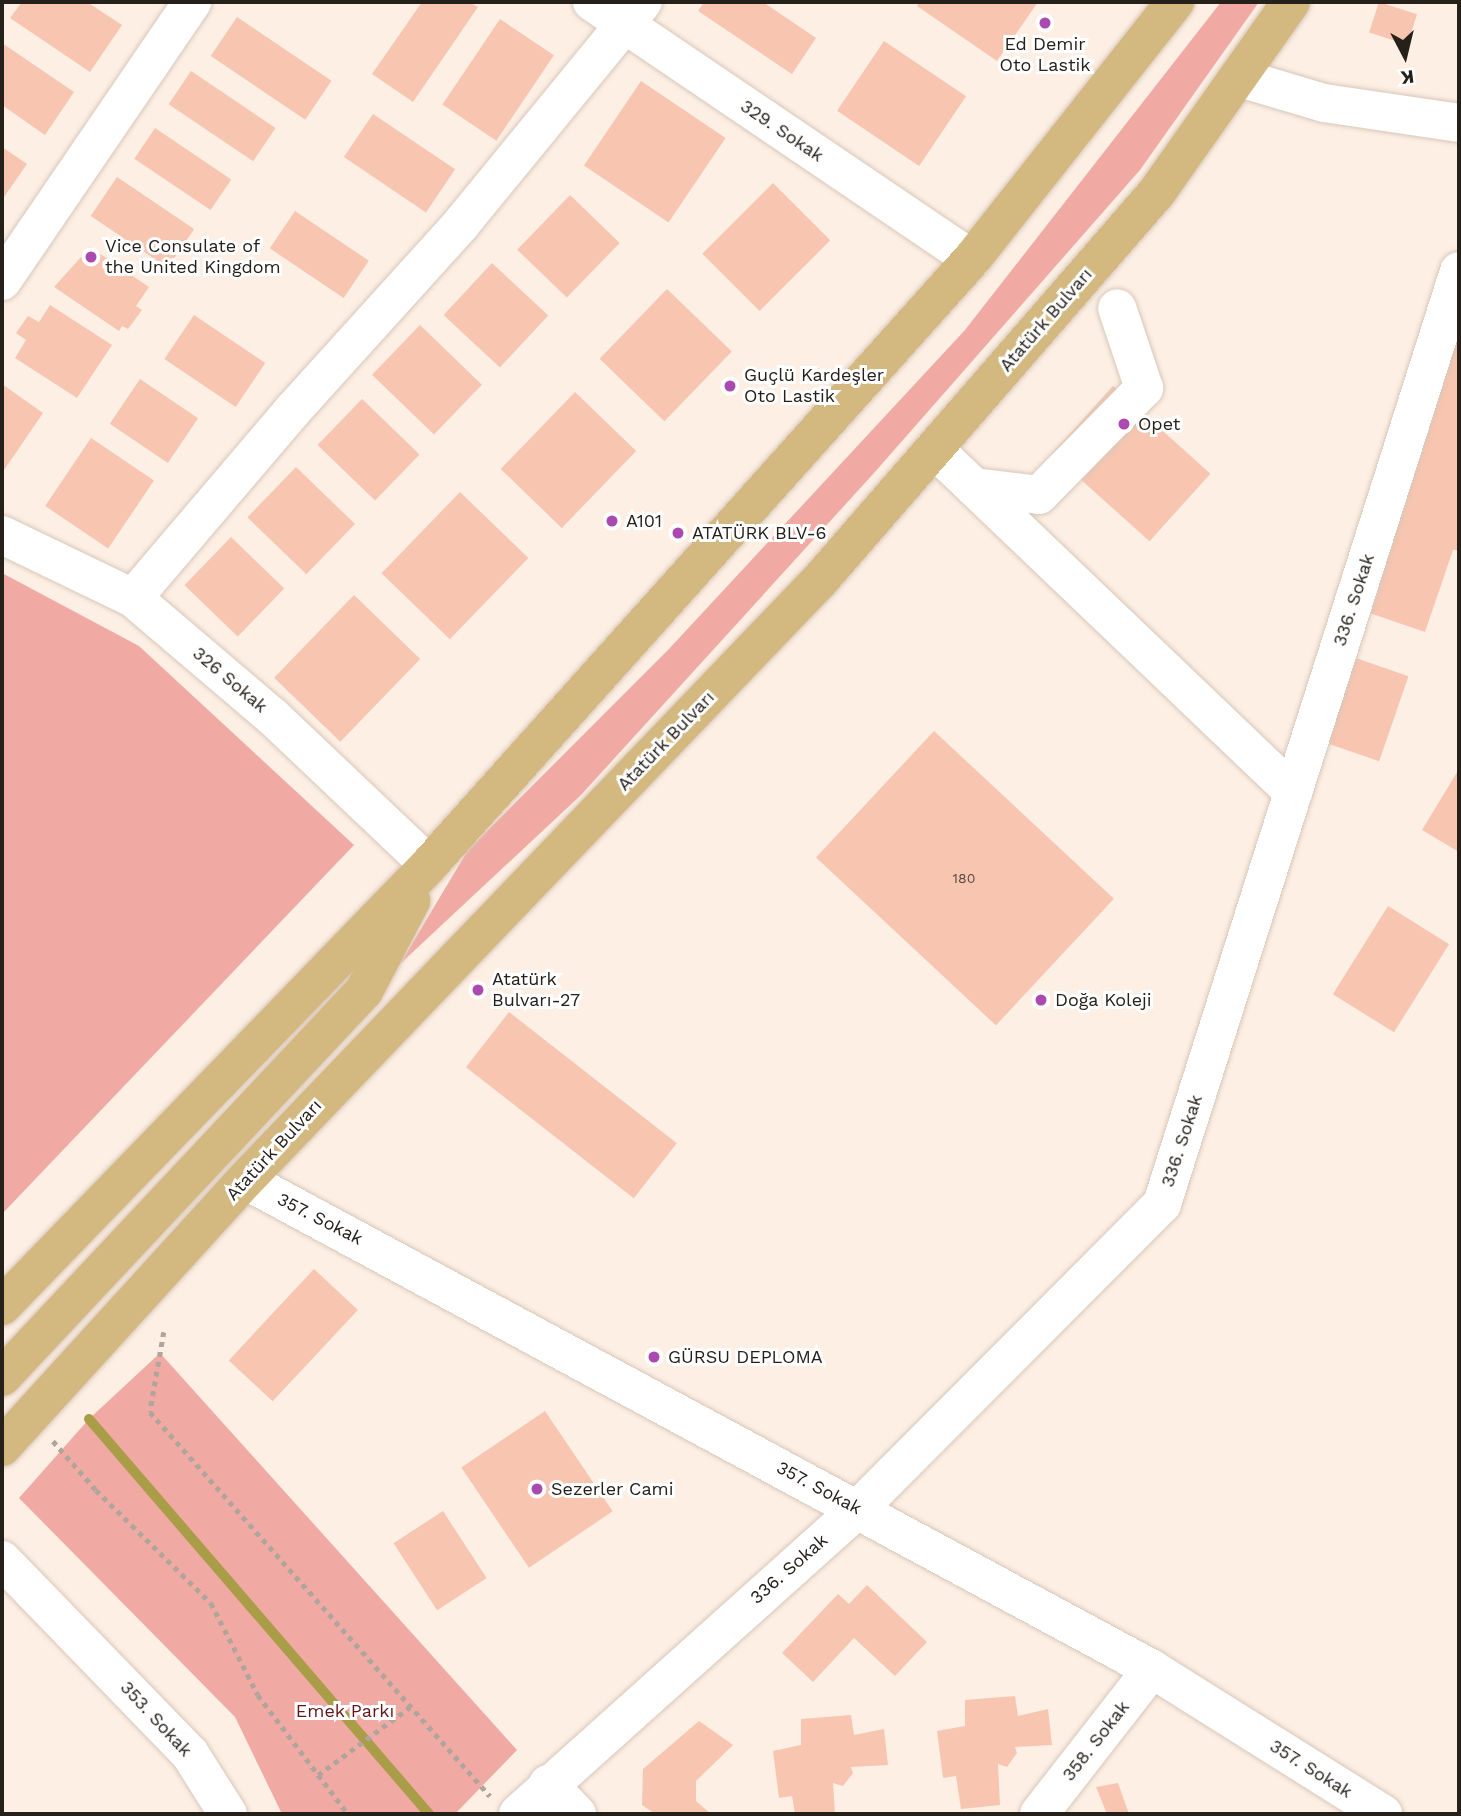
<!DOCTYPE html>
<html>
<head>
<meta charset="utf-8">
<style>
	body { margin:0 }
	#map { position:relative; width:1461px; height:1816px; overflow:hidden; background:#fdefe4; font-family:"Work Sans",sans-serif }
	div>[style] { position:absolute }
	.green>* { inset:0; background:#f1a9a4 }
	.stream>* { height:10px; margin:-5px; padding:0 5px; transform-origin:5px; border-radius:5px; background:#a99d48 }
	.building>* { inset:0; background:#f7c5b0; transform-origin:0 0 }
	.path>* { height:4.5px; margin-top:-2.25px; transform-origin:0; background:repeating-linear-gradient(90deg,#b0a59c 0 5px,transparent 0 10px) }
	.roads { filter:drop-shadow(0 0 2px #d8c7b9) drop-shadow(0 0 2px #d8c7b9) }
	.minor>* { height:38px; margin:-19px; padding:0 19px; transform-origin:19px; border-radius:19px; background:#fff }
	.major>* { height:38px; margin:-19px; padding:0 19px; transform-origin:19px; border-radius:19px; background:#d3b880 }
	.dots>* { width:19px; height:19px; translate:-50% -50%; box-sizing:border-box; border:4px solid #fff; border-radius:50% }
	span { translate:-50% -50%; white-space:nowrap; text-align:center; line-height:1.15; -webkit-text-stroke:6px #fff; paint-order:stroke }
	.number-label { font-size:14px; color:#5a4940 }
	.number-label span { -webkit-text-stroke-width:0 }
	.poi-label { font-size:18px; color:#26201b }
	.left { translate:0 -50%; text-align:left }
	.street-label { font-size:18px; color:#26201b }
	.park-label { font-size:18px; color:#621518 }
	.frame { position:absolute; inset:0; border:4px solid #26201b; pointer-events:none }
	.north { position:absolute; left:1370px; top:21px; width:70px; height:70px; -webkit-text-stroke:5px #fff; paint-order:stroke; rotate:173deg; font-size:19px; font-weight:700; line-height:28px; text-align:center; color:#26201b }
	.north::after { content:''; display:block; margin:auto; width:24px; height:32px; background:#26201b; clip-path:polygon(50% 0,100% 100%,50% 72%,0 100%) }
</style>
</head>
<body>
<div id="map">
	<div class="green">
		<div style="clip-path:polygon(1221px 2px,1259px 2px,1140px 170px,874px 473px,581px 795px,400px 964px,468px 850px,668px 650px,965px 330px)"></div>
		<div style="clip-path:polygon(2px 573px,139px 646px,354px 845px,2px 1214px)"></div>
		<div style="clip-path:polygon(160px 1353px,517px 1750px,455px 1814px,282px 1814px,235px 1717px,19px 1498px,89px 1419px)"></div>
	</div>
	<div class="stream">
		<div style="left:89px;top:1419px;width:521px;rotate:49.28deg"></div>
	</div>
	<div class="building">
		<div style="clip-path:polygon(22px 2px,87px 2px,122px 25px,90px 72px,10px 18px)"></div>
		<div style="clip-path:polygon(422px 2px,469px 2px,478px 7px,413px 102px,372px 74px)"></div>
		<div style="clip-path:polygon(704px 2px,763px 2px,816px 38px,792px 74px,698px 11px)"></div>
		<div style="clip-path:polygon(919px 2px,1038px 2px,997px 61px,917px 6px)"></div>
		<div style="left:1379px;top:2px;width:40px;height:32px;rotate:18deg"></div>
		<div style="left:237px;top:17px;width:114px;height:47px;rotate:34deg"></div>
		<div style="left:500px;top:19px;width:65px;height:103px;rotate:34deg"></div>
		<div style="left:884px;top:41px;width:99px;height:84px;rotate:34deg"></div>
		<div style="clip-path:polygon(2px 43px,74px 92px,45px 135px,2px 105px)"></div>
		<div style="left:191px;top:71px;width:102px;height:40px;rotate:34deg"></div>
		<div style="left:641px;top:81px;width:102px;height:102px;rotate:34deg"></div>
		<div style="left:373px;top:114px;width:99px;height:52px;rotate:34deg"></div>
		<div style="left:155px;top:128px;width:92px;height:37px;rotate:34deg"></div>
		<div style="clip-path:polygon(2px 147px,27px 164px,2px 200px)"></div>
		<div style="left:117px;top:177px;width:93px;height:47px;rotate:34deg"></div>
		<div style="left:773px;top:183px;width:81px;height:100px;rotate:45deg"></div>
		<div style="left:570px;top:195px;width:69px;height:76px;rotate:44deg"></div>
		<div style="left:295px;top:211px;width:89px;height:45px;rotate:34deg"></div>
		<div style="clip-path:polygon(90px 247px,149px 287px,136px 306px,142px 310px,128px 329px,122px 326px,119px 331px,54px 287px)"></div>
		<div style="left:492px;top:263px;width:77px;height:71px;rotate:43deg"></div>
		<div style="left:667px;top:289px;width:90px;height:97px;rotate:44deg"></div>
		<div style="clip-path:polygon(50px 305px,112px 345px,77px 398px,15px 358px,26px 340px,16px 333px,28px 316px,39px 322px)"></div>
		<div style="clip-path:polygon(1459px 307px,1459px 550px,1453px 550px,1425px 632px,1355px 608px)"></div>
		<div style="left:194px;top:315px;width:86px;height:53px;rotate:34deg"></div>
		<div style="left:420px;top:325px;width:86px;height:69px;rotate:44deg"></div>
		<div style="left:140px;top:379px;width:70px;height:54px;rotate:34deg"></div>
		<div style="clip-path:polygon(2px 384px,43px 413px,2px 473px)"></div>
		<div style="left:1113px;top:386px;width:131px;height:91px;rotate:42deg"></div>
		<div style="left:575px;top:392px;width:85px;height:107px;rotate:44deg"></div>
		<div style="left:362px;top:399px;width:80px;height:64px;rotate:44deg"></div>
		<div style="left:91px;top:438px;width:76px;height:82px;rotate:34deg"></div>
		<div style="left:296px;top:467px;width:82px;height:70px;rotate:44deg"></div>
		<div style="left:460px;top:492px;width:95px;height:113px;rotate:44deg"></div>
		<div style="left:231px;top:537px;width:74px;height:67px;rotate:44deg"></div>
		<div style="left:354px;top:595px;width:92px;height:115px;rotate:44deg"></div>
		<div style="left:1347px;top:655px;width:65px;height:90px;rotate:19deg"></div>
		<div style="left:934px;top:731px;width:246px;height:173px;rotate:43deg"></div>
		<div style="clip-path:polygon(1459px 769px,1459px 852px,1422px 830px)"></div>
		<div style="left:1388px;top:906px;width:72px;height:104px;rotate:32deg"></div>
		<div style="left:509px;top:1012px;width:213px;height:70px;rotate:38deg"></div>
		<div style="left:314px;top:1269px;width:60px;height:125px;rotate:43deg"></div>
		<div style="left:545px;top:1411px;width:121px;height:101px;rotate:56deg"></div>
		<div style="left:443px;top:1511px;width:80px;height:59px;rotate:57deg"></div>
		<div style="clip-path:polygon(867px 1585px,927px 1642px,895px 1676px,854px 1638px,813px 1682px,782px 1653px,838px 1594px,849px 1604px)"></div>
		<div style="clip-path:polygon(1015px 1696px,1018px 1716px,1048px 1709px,1052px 1745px,1015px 1747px,1017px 1753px,1007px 1767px,998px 1764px,1000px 1805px,961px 1809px,956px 1776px,943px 1778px,937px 1731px,965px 1726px,965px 1700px)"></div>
		<div style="clip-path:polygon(851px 1715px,854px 1735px,884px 1729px,888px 1765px,851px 1767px,853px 1773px,843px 1786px,833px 1783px,835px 1814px,795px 1814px,792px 1796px,779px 1798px,773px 1751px,801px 1745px,801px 1719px)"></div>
		<div style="clip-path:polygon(699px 1721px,733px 1745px,696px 1781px,696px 1801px,711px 1814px,655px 1814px,642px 1805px,643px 1769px)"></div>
		<div style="clip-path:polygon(1118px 1783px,1129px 1814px,1107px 1814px,1096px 1787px)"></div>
	</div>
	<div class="path">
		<div style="left:164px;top:1332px;width:81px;rotate:99.9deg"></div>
		<div style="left:150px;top:1412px;width:513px;rotate:48.48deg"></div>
		<div style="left:53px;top:1441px;width:65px;rotate:48.7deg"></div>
		<div style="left:96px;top:1490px;width:161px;rotate:44.5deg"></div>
		<div style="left:211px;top:1603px;width:103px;rotate:62.9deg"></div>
		<div style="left:258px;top:1695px;width:149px;rotate:52.9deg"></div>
		<div style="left:318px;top:1775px;width:114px;rotate:-36.5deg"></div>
	</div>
	<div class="roads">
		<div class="minor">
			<div style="left:592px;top:2px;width:459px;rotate:34.1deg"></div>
			<div style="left:1240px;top:78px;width:88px;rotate:16.6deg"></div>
			<div style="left:1324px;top:103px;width:136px;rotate:8.4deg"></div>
			<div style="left:2px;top:281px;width:338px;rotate:-55.7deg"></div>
			<div style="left:934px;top:449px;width:497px;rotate:43.7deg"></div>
			<div style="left:974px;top:487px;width:65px;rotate:7deg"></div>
			<div style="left:1039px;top:495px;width:150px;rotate:-45.5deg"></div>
			<div style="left:1144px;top:388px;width:84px;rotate:-108.6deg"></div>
			<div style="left:2px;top:535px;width:145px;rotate:25.7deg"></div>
			<div style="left:133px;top:598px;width:184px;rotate:40.4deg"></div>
			<div style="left:273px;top:717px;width:215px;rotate:43.5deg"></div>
			<div style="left:133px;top:598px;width:248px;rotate:-49.6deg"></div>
			<div style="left:294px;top:409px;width:249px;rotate:-47.9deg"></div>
			<div style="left:461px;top:224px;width:287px;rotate:-50.7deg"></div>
			<div style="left:245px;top:1180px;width:1030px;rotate:28.33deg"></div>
			<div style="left:1152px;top:1669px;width:273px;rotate:32.1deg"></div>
			<div style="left:2px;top:1560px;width:270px;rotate:45.9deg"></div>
			<div style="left:190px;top:1754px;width:71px;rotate:57.7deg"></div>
			<div style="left:548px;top:1784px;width:42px;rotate:46deg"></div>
			<div style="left:518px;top:1814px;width:457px;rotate:-41.9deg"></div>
			<div style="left:858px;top:1509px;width:431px;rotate:-45.1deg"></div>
			<div style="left:1162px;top:1204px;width:979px;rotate:-72.34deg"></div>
			<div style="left:1039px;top:1814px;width:184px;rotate:-52.1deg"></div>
		</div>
		<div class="major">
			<div style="left:2px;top:1306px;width:614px;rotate:-45.92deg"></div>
			<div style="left:429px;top:865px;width:814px;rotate:-48.14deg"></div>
			<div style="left:972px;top:259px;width:328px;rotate:-51.7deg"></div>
			<div style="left:2px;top:1377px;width:529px;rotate:-46.84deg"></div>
			<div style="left:364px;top:991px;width:102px;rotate:-62.4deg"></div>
			<div style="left:2px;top:1447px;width:361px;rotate:-47.7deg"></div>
			<div style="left:245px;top:1180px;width:832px;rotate:-46.22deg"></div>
			<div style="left:821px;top:579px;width:513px;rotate:-49.03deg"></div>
			<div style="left:1157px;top:192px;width:232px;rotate:-54.8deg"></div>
		</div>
	</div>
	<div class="dots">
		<div style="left:1045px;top:23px;background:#aa49b0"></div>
		<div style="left:91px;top:257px;background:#aa49b0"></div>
		<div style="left:730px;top:386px;background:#aa49b0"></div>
		<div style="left:1124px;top:424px;background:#aa49b0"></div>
		<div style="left:612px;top:521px;background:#aa49b0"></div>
		<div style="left:678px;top:533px;background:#aa49b0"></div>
		<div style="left:478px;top:990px;background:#aa49b0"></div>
		<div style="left:1041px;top:1000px;background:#aa49b0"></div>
		<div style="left:654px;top:1357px;background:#aa49b0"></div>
		<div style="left:537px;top:1489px;background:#aa49b0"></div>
	</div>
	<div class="number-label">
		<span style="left:964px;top:878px">180</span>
	</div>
	<div class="poi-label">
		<span style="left:1045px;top:55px">Ed Demir<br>Oto Lastik</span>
		<span class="left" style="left:105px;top:257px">Vice Consulate of<br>the United Kingdom</span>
		<span class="left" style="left:744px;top:386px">Guçlü Kardeşler<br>Oto Lastik</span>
		<span class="left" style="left:1138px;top:424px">Opet</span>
		<span class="left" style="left:626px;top:521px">A101</span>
		<span class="left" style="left:692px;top:533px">ATATÜRK BLV-6</span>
		<span class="left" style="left:492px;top:990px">Atatürk<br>Bulvarı-27</span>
		<span class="left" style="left:1055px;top:1000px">Doğa Koleji</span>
		<span class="left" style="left:668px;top:1357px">GÜRSU DEPLOMA</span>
		<span class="left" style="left:551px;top:1489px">Sezerler Cami</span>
	</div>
	<div class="street-label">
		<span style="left:782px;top:131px;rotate:34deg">329. Sokak</span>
		<span style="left:1046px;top:320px;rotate:-49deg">Atatürk Bulvarı</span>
		<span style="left:1354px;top:600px;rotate:-72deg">336. Sokak</span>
		<span style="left:230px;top:680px;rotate:40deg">326 Sokak</span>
		<span style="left:666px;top:741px;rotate:-46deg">Atatürk Bulvarı</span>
		<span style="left:1182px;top:1141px;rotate:-72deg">336. Sokak</span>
		<span style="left:274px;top:1150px;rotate:-47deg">Atatürk Bulvarı</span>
		<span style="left:320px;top:1219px;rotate:27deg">357. Sokak</span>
		<span style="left:819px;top:1488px;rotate:28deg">357. Sokak</span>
		<span style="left:789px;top:1569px;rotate:-41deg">336. Sokak</span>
		<span style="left:156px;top:1719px;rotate:47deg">353. Sokak</span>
		<span style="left:1096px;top:1741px;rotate:-52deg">358. Sokak</span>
		<span style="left:1311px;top:1769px;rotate:32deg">357. Sokak</span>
	</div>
	<div class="park-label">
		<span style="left:345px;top:1711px">Emek Parkı</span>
	</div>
	<div class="frame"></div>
	<div class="north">K</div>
</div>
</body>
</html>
